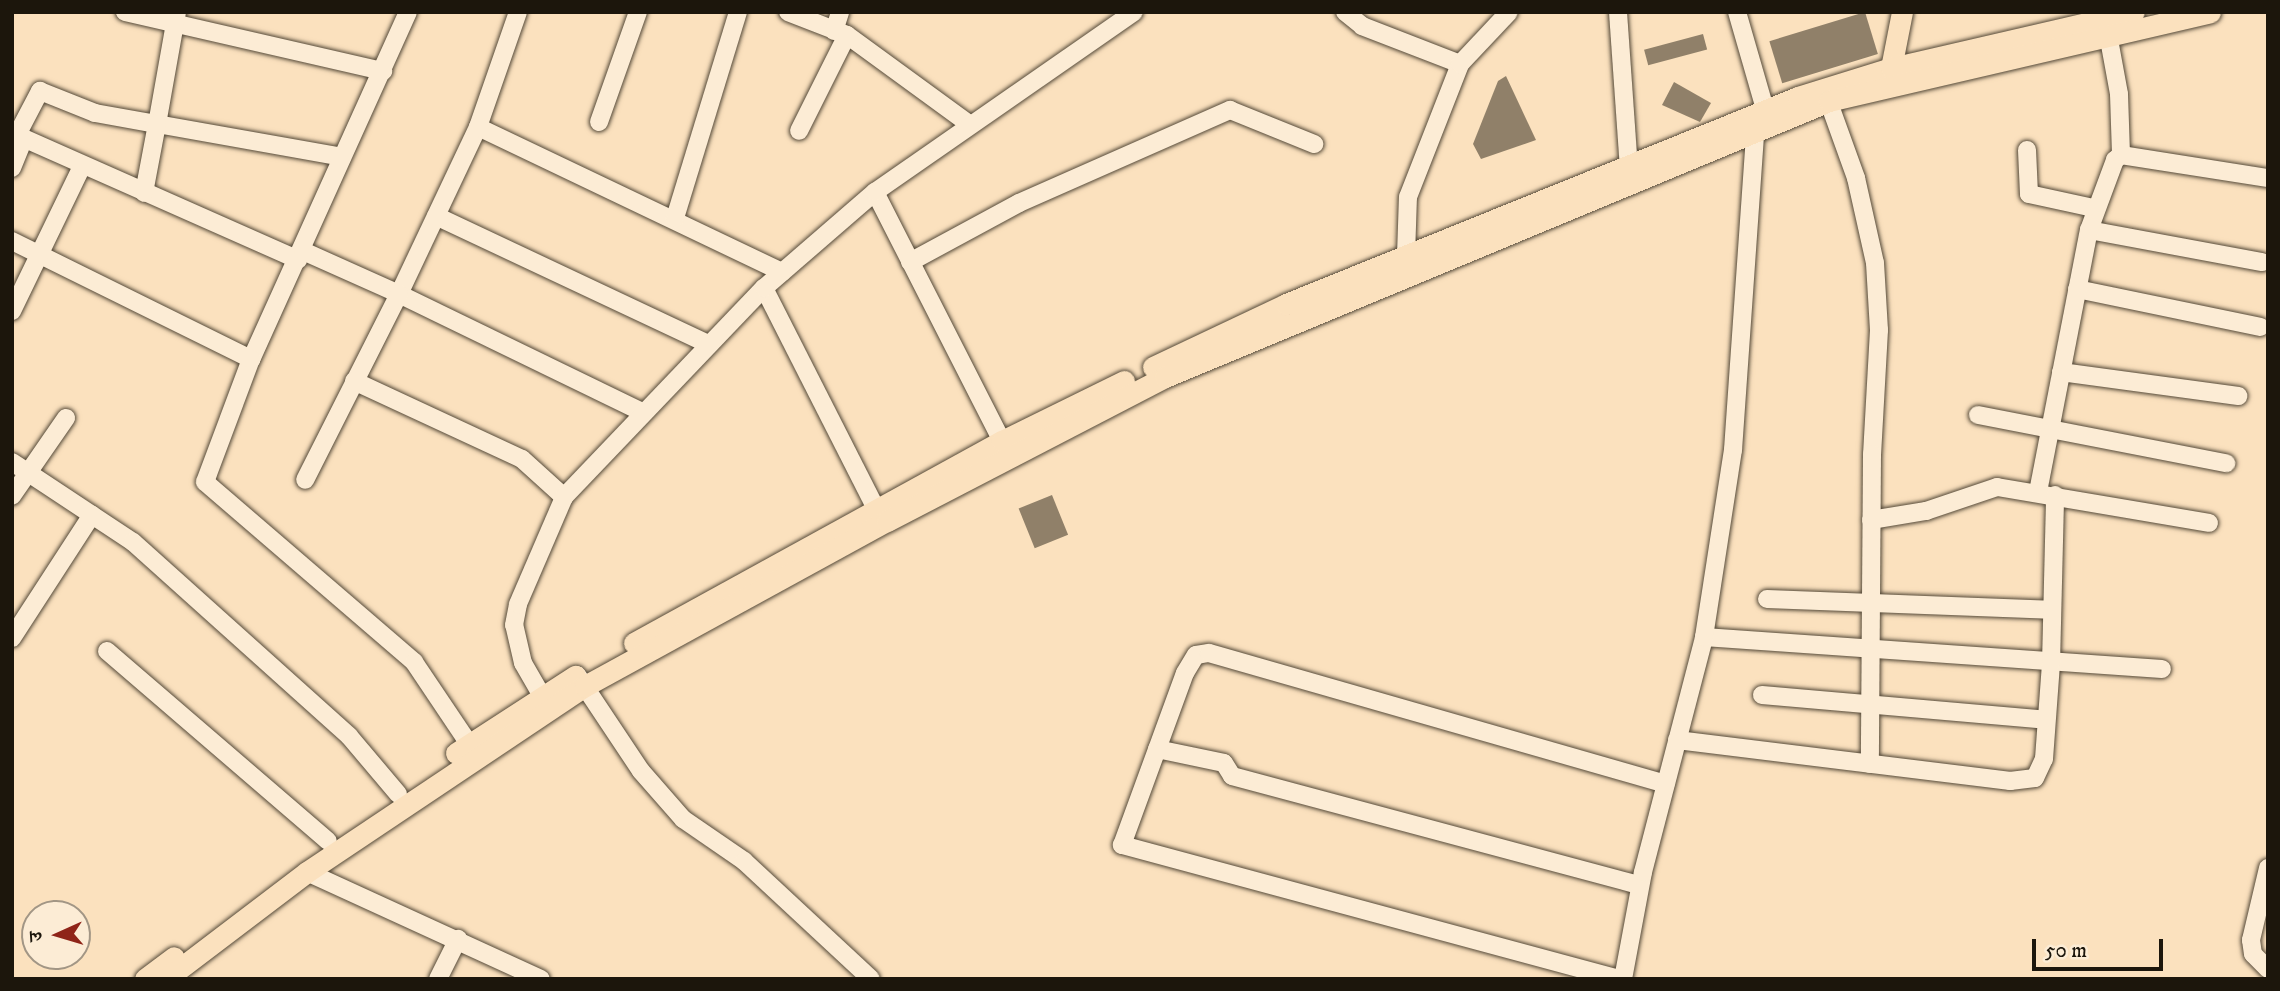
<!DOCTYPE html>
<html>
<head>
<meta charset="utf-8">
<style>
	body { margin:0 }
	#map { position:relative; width:2280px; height:991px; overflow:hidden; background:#fbe1be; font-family:"IM FELL DW Pica","Noto Serif Devanagari",serif }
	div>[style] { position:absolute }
	.building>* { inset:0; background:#908069; transform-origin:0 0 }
	.roads { filter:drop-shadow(0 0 2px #544938) drop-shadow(0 0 2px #544938) }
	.minor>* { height:18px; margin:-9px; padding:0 9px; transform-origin:9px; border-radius:9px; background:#fcecd5 }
	.major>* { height:21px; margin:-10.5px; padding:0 10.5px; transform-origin:10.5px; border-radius:10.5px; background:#fbe1be }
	span { translate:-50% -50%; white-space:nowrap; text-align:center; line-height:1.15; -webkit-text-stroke:5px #fcecd5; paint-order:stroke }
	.frame { position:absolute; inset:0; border:14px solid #1c160c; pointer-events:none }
	.north { position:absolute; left:21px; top:900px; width:70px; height:70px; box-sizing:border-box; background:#fcecd5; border:2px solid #a29685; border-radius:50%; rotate:266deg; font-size:19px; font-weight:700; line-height:28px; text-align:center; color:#1c160c }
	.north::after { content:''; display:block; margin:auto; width:24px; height:32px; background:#8f2418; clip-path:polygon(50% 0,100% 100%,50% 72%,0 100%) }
	.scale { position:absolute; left:2032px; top:939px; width:131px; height:32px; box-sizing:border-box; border:4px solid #1c160c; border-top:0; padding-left:9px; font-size:21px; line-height:24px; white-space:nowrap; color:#1c160c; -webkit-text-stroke:5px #fcecd5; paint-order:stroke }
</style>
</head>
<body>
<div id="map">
	<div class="building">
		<div style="left:1865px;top:12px;width:44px;height:100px;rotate:73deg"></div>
		<div style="left:1703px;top:34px;width:16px;height:61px;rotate:75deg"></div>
		<div style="clip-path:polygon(1506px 76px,1536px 140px,1481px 159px,1473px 144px,1498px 81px)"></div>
		<div style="clip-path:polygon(1674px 82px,1711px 103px,1700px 122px,1662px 105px)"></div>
		<div style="left:1052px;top:495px;width:43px;height:36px;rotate:68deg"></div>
	</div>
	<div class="roads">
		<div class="minor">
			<div style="left:125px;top:12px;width:265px;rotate:12.9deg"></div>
			<div style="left:177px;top:12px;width:114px;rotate:100.1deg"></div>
			<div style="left:157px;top:124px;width:188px;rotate:10.1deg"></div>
			<div style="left:408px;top:12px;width:381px;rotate:114.3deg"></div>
			<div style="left:251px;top:359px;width:131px;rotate:110.5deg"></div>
			<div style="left:205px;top:482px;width:276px;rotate:40.7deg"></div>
			<div style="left:414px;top:662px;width:99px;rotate:56.1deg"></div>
			<div style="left:518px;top:12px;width:122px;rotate:109.2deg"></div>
			<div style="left:478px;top:127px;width:185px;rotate:115.3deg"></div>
			<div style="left:399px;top:294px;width:270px;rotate:25.9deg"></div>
			<div style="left:788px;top:12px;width:63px;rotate:21.3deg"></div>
			<div style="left:847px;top:35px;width:107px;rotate:116.6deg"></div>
			<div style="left:1345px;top:12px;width:22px;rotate:39deg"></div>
			<div style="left:1362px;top:26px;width:105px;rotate:21.2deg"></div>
			<div style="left:1618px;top:12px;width:157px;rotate:86deg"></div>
			<div style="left:1737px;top:12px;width:101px;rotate:73.9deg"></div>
			<div style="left:834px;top:31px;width:20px;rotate:-72deg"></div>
			<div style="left:2108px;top:34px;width:61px;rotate:79.6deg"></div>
			<div style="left:2119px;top:94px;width:61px;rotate:88.1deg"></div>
			<div style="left:847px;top:35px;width:151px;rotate:36.1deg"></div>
			<div style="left:1824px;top:89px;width:95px;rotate:70.2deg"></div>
			<div style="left:1856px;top:178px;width:87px;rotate:77.4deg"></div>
			<div style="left:1875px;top:263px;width:67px;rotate:86.6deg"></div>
			<div style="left:1879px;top:330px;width:124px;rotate:93.2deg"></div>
			<div style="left:1872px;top:454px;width:310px;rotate:90.4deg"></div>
			<div style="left:599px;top:122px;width:117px;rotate:-70.5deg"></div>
			<div style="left:478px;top:127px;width:337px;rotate:25.5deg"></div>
			<div style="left:12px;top:133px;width:313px;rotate:23.9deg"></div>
			<div style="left:17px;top:135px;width:50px;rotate:-62.4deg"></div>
			<div style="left:40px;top:91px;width:59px;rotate:21.8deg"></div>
			<div style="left:95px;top:113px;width:63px;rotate:10.1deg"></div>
			<div style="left:157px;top:124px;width:70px;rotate:100.7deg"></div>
			<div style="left:2027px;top:150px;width:44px;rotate:87.4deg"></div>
			<div style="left:2029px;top:194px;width:66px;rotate:12.2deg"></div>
			<div style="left:12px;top:168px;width:32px;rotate:-68deg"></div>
			<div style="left:875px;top:192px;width:280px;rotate:63deg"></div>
			<div style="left:436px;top:216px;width:301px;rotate:25.2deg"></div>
			<div style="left:675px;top:218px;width:215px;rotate:-73deg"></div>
			<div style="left:2089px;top:230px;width:176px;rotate:10.5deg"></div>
			<div style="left:12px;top:241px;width:267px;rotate:26.3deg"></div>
			<div style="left:303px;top:251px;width:105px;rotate:24.1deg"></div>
			<div style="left:399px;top:294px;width:208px;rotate:116.8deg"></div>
			<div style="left:1406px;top:256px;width:59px;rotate:-88.1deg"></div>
			<div style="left:1408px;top:197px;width:143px;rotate:-68.6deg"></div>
			<div style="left:1460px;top:64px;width:71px;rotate:-46.7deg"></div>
			<div style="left:910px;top:262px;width:124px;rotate:-28.4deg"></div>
			<div style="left:1019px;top:203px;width:231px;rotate:-23.8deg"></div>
			<div style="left:1230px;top:110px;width:91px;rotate:22deg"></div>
			<div style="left:764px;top:288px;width:248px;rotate:63.1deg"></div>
			<div style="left:2077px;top:289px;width:187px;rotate:11.7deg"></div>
			<div style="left:12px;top:311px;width:161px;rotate:-64.2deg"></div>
			<div style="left:2061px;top:372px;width:179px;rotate:7.7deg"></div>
			<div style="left:354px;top:381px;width:185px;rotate:24.9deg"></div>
			<div style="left:522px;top:459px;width:57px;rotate:42.1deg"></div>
			<div style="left:1978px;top:415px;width:253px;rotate:11deg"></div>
			<div style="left:12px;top:462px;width:145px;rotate:33.5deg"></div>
			<div style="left:133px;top:542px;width:290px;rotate:41.9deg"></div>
			<div style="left:349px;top:736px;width:76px;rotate:49.8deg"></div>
			<div style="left:2038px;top:492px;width:267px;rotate:-79deg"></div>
			<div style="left:2089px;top:230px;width:75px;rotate:-69.6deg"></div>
			<div style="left:2115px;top:160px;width:8px;rotate:-40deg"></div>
			<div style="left:2121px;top:155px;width:149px;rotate:8.9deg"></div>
			<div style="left:12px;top:496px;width:95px;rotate:-55.3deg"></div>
			<div style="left:1871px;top:520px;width:56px;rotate:-9.3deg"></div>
			<div style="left:1926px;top:511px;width:75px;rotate:-18.7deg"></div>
			<div style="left:1997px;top:487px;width:215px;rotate:9.6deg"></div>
			<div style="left:1767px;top:599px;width:283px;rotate:2.2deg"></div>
			<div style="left:1704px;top:637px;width:459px;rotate:4deg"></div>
			<div style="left:12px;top:638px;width:147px;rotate:-57deg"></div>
			<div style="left:107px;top:651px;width:291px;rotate:40.7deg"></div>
			<div style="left:577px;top:675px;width:115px;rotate:56.3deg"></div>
			<div style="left:641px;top:771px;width:64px;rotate:48.8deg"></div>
			<div style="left:683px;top:819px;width:74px;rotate:34.5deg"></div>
			<div style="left:744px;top:861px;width:173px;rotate:42.9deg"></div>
			<div style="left:1762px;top:695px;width:285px;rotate:5deg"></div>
			<div style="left:542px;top:696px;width:38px;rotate:-120deg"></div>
			<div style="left:523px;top:663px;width:39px;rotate:-103deg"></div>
			<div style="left:514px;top:625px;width:21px;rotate:-79deg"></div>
			<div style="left:518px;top:604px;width:116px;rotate:-66.7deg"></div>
			<div style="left:564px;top:497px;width:289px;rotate:-46.3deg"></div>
			<div style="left:764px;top:288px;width:147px;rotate:-40.9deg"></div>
			<div style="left:875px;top:192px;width:315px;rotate:-34.8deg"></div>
			<div style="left:1677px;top:740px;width:336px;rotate:7deg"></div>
			<div style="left:2010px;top:781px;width:25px;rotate:-7deg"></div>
			<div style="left:2035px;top:778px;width:21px;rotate:-65deg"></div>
			<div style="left:2044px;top:759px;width:95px;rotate:-85.8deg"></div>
			<div style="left:2051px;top:664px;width:169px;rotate:-88.6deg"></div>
			<div style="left:1157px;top:749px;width:68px;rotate:11.8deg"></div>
			<div style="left:1224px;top:763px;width:15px;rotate:58deg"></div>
			<div style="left:1232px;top:776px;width:422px;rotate:15deg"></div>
			<div style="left:2268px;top:868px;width:74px;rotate:103.3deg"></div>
			<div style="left:2251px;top:940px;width:14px;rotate:82deg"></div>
			<div style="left:2253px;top:954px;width:21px;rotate:45deg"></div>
			<div style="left:307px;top:872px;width:257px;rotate:24.6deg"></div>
			<div style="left:438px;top:979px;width:45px;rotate:-63.4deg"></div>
			<div style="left:1619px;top:979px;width:515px;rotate:-164.91deg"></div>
			<div style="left:1122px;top:845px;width:183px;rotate:-69.9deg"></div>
			<div style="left:1185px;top:673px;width:21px;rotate:-59deg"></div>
			<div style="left:1196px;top:655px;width:13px;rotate:-9deg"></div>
			<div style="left:1209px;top:653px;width:475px;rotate:16deg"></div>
			<div style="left:1623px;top:979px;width:109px;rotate:-79.4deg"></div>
			<div style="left:1643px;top:872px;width:243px;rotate:-75.4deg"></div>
			<div style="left:1704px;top:637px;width:189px;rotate:-81.2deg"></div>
			<div style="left:1733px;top:450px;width:318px;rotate:-86deg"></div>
			<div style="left:1755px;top:133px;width:12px;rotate:-121deg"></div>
		</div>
		<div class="major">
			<div style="left:1891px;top:68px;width:57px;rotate:-78.9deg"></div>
			<div style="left:1153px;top:367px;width:147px;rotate:-25.3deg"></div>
			<div style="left:1286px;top:304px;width:552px;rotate:-22.01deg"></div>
			<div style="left:1798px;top:97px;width:97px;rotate:-17.3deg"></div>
			<div style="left:1891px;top:68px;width:249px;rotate:-13deg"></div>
			<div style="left:634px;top:643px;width:420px;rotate:-28.8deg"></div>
			<div style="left:1002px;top:441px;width:136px;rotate:-26.2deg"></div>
			<div style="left:456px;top:753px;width:142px;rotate:-32.9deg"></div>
			<div style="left:145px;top:979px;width:36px;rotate:-37deg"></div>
			<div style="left:166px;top:979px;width:177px;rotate:-37.2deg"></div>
			<div style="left:307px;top:872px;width:334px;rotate:-33.8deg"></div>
			<div style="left:585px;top:686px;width:344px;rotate:-28.7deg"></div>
			<div style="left:887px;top:521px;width:313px;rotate:-27.4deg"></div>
			<div style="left:1165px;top:377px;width:719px;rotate:-22.57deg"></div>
			<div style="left:1829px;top:101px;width:391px;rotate:-13.1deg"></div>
		</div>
	</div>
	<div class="frame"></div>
	<div class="north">उ</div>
	<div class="scale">50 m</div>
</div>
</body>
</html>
